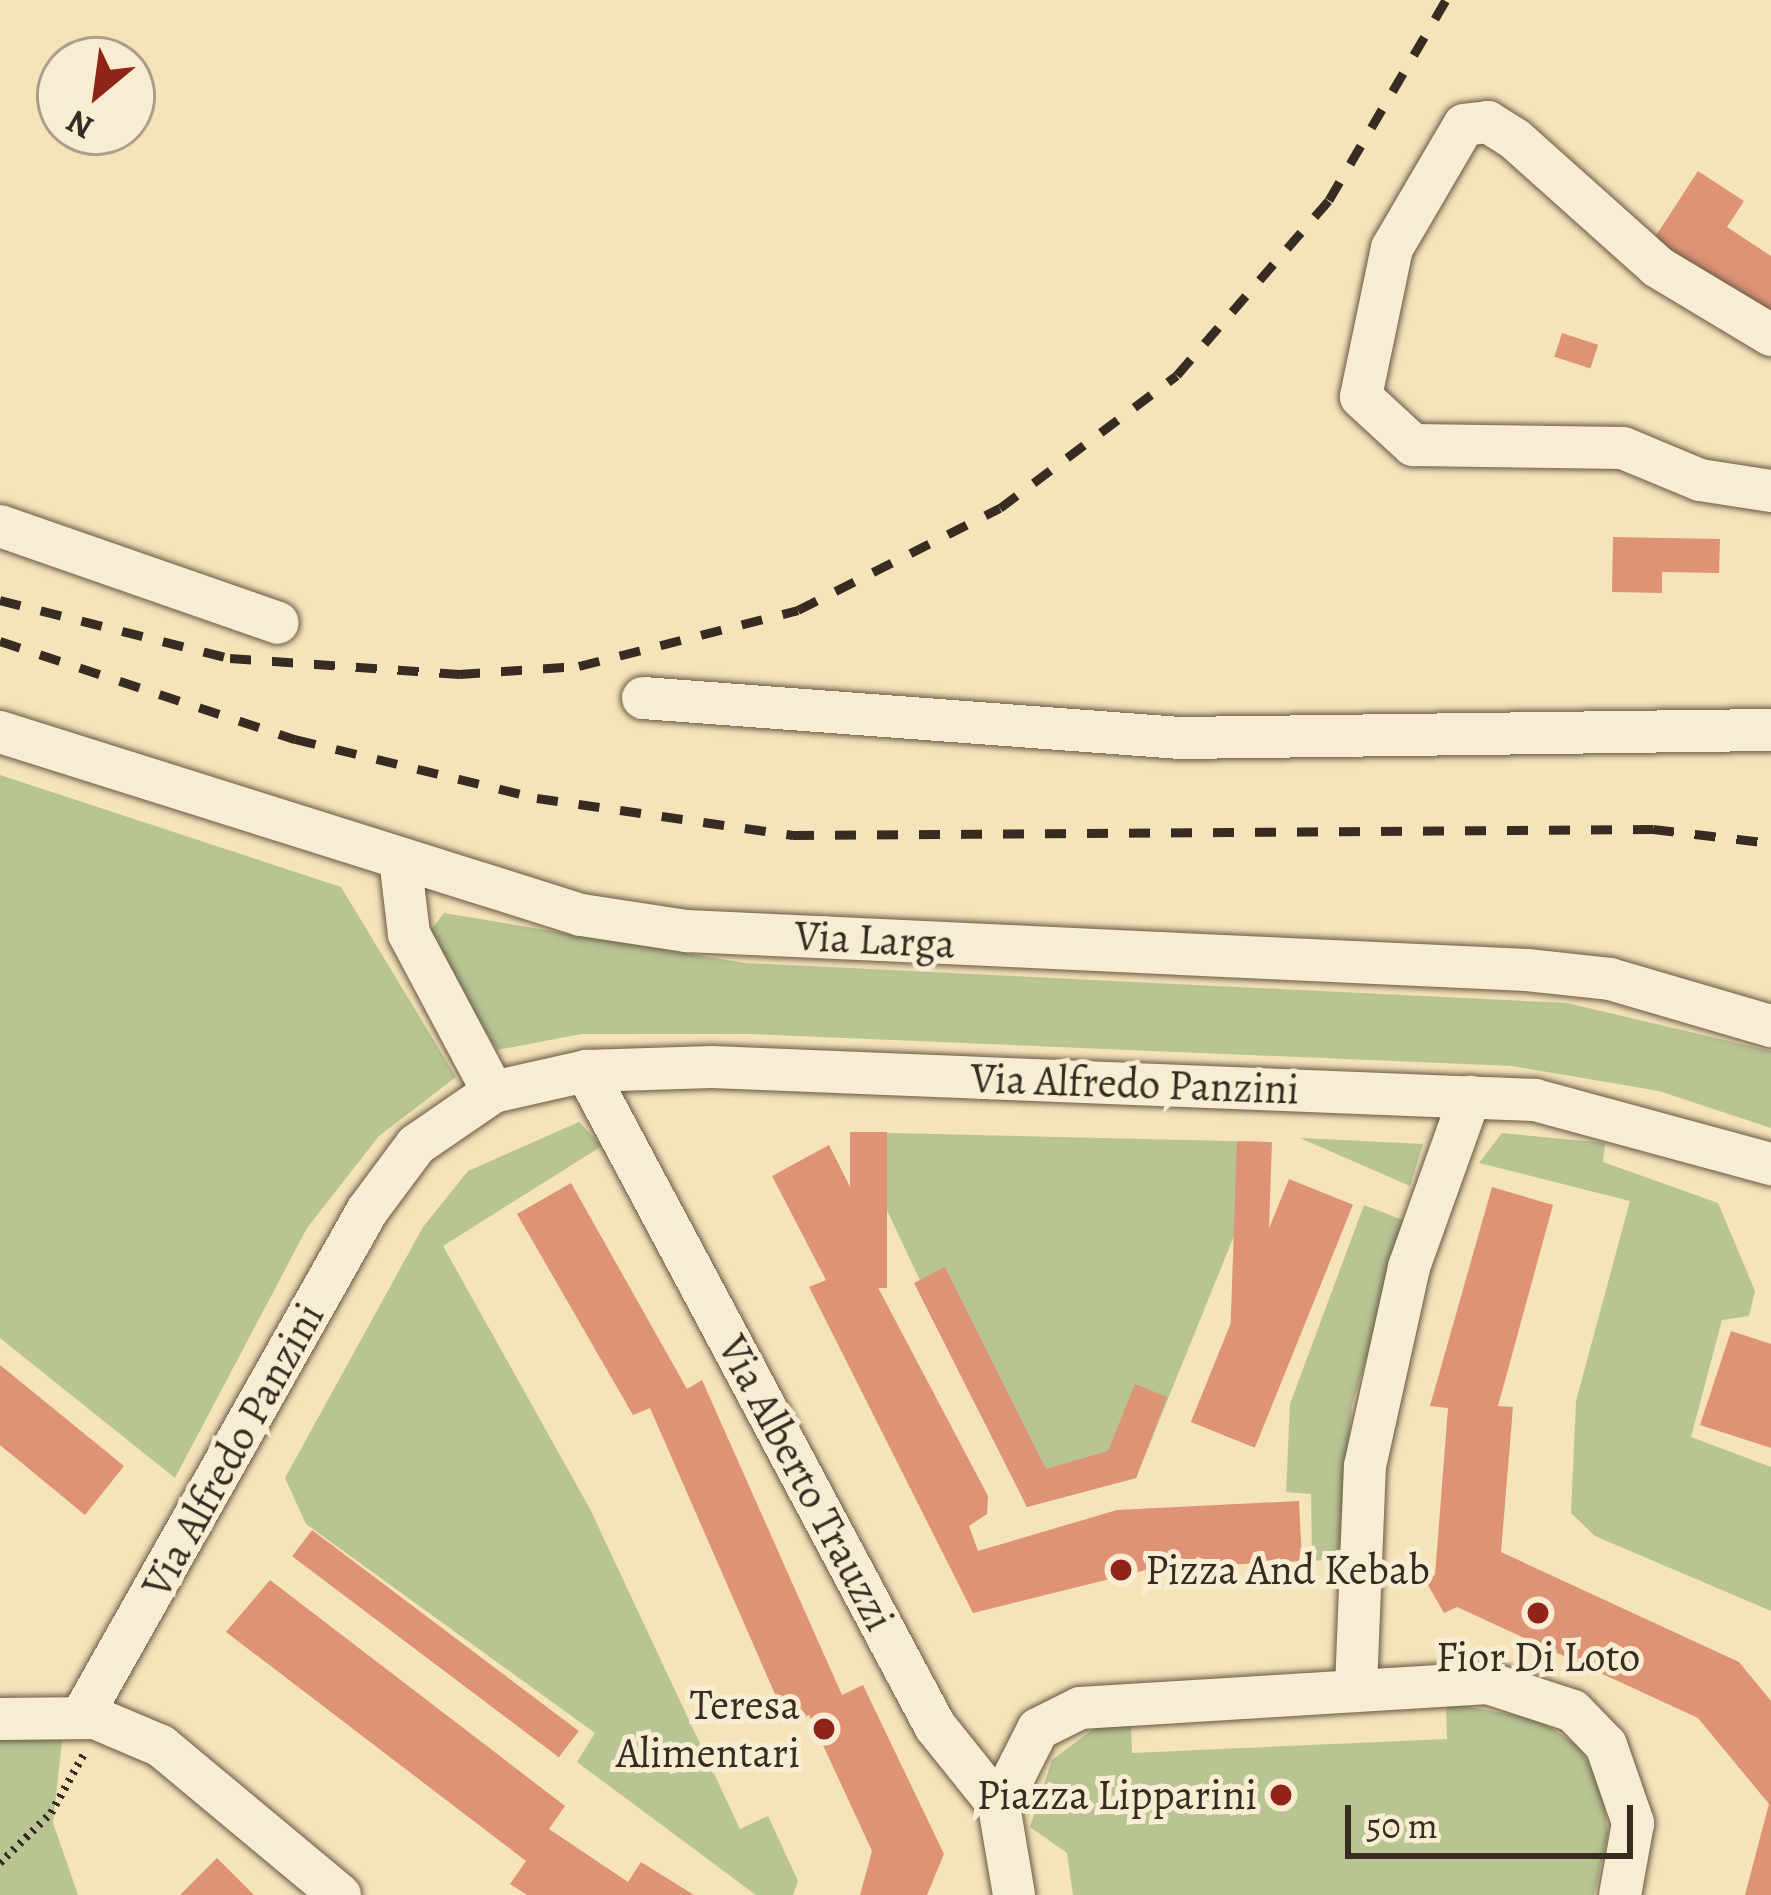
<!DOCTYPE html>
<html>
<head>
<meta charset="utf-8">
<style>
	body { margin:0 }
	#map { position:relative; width:1771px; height:1895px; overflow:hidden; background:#f5e3b9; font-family:Alegreya,serif }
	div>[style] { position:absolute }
	.green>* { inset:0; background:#b8c492 }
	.building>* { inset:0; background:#de9375; transform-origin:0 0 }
	.path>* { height:8px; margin-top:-4px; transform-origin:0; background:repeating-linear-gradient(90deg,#382b21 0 3px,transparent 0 9px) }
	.roads { filter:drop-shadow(0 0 3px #675947) drop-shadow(0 0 3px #675947) }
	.minor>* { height:42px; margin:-21px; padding:0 21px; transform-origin:21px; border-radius:21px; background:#f8edd2 }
	.rail>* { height:9px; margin-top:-4.5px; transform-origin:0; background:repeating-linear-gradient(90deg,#382b21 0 21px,transparent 0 42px) }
	.dots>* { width:33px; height:33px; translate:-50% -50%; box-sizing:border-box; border:6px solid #f8edd2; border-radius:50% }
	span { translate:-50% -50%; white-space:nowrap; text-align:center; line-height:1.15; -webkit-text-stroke:10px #f8edd2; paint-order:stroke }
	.street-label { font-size:42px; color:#382b21 }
	.poi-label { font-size:42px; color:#382b21 }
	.left { translate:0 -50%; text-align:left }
	.right { translate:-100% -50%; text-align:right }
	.north { position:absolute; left:36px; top:36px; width:120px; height:120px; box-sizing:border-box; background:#f8edd2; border:3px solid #ab9f8b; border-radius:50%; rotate:209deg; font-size:33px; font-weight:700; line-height:48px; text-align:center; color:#382b21 }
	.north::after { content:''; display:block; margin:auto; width:42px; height:54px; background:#8f2418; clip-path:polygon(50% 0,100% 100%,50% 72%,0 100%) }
	.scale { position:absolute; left:1345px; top:1805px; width:288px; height:54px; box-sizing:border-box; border:6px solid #382b21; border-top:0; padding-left:15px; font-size:36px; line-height:42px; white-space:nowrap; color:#382b21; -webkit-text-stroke:9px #f8edd2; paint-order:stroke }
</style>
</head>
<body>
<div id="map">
	<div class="green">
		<div style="clip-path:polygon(0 775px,341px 887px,456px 1077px,379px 1136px,307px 1228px,175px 1478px,0 1338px)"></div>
		<div style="clip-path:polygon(444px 913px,745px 963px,1567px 1003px,1771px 1051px,1771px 1128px,1659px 1091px,1512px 1066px,751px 1034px,581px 1034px,497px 1050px,427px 935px)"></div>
		<div style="clip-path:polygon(579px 1122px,602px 1146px,443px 1246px,590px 1509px,740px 1829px,768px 1816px,798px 1881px,793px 1895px,756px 1895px,577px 1762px,595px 1733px,306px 1524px,285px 1478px,423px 1227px,468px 1171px)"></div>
		<div style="clip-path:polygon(850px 1132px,1272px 1142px,1136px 1478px,1027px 1507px)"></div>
		<div style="clip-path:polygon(1502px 1133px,1605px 1143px,1603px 1162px,1718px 1203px,1755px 1291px,1749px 1316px,1722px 1320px,1691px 1437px,1771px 1467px,1771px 1611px,1595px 1536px,1571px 1513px,1576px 1401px,1630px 1201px,1479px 1163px)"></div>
		<div style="clip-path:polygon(1300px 1138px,1301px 1138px,1423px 1144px,1410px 1186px)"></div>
		<div style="clip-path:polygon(1364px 1205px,1408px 1222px,1352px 1405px,1338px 1559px,1312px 1561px,1311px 1494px,1286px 1492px,1290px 1404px)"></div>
		<div style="clip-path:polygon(1446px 1703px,1538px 1719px,1578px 1746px,1602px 1786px,1608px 1833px,1594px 1895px,1073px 1895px,1067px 1853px,1030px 1827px,1052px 1760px,1100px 1724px,1131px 1723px,1132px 1753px,1447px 1739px)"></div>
		<div style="clip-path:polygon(0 1731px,63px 1732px,53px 1823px,78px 1895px,0 1895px)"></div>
	</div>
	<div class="building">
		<div style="clip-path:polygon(1698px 171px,1744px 201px,1727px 227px,1771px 256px,1771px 318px,1646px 251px)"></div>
		<div style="left:1562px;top:333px;width:38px;height:25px;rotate:18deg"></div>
		<div style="clip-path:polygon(1613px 537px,1720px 539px,1719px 573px,1662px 572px,1662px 593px,1612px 592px)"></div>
		<div style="left:850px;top:1132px;width:37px;height:156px"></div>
		<div style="left:1237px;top:1141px;width:35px;height:255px;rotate:2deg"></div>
		<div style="clip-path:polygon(829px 1145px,882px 1251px,864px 1261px,988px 1496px,987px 1514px,969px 1526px,978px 1551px,1117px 1510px,1299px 1501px,1302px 1561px,1150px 1569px,973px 1613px,809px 1287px,826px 1280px,772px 1176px)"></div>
		<div style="left:1289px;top:1179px;width:69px;height:262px;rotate:22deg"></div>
		<div style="clip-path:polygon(571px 1183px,687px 1389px,702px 1380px,842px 1695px,863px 1685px,944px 1854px,927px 1895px,860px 1895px,872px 1851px,809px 1715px,788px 1724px,650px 1408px,633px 1415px,517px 1214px)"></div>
		<div style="clip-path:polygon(1492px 1187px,1553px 1205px,1498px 1406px,1513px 1407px,1501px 1552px,1739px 1662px,1771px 1701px,1771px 1895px,1745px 1895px,1769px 1804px,1698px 1718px,1457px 1607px,1444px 1613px,1425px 1580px,1435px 1575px,1448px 1408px,1430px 1406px)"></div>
		<div style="clip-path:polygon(945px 1267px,1046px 1469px,1108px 1451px,1135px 1384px,1167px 1397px,1136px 1478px,1027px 1507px,914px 1283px)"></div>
		<div style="clip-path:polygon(1731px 1331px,1771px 1344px,1771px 1448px,1700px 1425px)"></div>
		<div style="clip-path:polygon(0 1365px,124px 1466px,85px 1515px,0 1445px)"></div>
		<div style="left:312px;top:1530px;width:334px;height:33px;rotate:37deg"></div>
		<div style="clip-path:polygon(270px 1580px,565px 1806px,549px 1829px,628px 1882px,641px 1862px,694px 1895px,527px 1895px,510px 1884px,526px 1861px,226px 1632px)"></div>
		<div style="clip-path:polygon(217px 1858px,254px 1895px,180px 1895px)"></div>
	</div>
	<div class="path">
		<div style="left:0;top:1863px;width:71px;rotate:-44.4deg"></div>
		<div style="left:51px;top:1813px;width:68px;rotate:-60.8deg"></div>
	</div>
	<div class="roads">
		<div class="minor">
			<div style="left:1771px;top:335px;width:132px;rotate:-149deg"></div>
			<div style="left:1658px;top:267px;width:192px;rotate:-138.2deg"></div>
			<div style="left:1515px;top:139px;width:32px;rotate:-148deg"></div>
			<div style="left:1488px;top:122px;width:24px;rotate:173deg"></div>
			<div style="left:1464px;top:125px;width:143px;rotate:120.3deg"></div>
			<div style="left:1392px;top:248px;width:152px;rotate:101.8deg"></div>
			<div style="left:1361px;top:397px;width:71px;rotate:42.7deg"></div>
			<div style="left:1413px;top:445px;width:210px;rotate:0.8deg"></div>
			<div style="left:1623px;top:448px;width:83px;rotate:22.6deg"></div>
			<div style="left:1700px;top:480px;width:72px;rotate:8.8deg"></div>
			<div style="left:0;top:526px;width:294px;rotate:19.2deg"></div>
			<div style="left:643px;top:698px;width:538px;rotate:4.26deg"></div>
			<div style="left:1180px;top:738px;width:591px;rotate:-0.78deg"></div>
			<div style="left:0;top:732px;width:609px;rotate:17.48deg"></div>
			<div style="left:581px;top:915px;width:107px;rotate:8.6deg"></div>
			<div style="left:687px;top:931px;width:841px;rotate:2.66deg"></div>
			<div style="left:1527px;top:970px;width:83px;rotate:6.2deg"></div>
			<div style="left:1610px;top:979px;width:168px;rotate:16.3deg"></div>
			<div style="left:401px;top:867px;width:67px;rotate:83.2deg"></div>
			<div style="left:409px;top:934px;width:179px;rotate:62deg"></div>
			<div style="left:586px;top:1071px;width:742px;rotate:61.95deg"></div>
			<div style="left:935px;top:1726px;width:102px;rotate:51.3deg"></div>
			<div style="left:999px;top:1806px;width:90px;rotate:80.4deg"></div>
			<div style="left:1356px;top:1688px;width:222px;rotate:-87.7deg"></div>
			<div style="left:1365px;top:1466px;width:204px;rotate:-77.5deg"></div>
			<div style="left:1409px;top:1267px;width:181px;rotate:-70.3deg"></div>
			<div style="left:82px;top:1716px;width:580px;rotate:-60.56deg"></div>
			<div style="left:367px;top:1211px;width:82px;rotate:-53.4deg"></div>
			<div style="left:416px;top:1145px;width:93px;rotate:-34.5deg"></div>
			<div style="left:493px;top:1092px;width:95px;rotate:-12.7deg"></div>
			<div style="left:586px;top:1071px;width:126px;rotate:-1.8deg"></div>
			<div style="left:712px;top:1067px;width:824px;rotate:2.3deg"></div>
			<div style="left:1535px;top:1100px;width:245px;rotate:15.2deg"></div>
			<div style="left:0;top:1719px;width:95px;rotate:-0.6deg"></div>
			<div style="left:95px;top:1718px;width:72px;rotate:23deg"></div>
			<div style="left:161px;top:1746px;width:233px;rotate:39.8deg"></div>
			<div style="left:999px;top:1806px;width:86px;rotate:-63.1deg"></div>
			<div style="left:1038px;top:1729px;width:47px;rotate:-26.6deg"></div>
			<div style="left:1080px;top:1708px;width:409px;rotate:-3.5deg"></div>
			<div style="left:1488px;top:1683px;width:89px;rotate:18.2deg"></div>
			<div style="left:1573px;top:1711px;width:47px;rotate:45.9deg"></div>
			<div style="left:1606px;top:1745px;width:83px;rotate:70.9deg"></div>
			<div style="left:1633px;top:1823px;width:73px;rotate:100.2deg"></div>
		</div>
	</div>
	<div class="rail">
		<div style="left:0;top:600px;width:237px;rotate:14.2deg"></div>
		<div style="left:230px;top:658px;width:230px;rotate:4deg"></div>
		<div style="left:459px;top:674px;width:120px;rotate:-3.8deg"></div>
		<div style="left:579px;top:666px;width:226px;rotate:-14.3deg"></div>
		<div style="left:798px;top:610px;width:226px;rotate:-26.8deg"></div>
		<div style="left:1000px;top:508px;width:221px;rotate:-36.9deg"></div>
		<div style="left:1177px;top:375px;width:232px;rotate:-49deg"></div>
		<div style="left:1329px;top:200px;width:232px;rotate:-59.7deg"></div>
		<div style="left:0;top:641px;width:311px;rotate:18.4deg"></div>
		<div style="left:295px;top:739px;width:249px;rotate:13.7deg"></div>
		<div style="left:537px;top:798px;width:259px;rotate:8.2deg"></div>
		<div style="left:793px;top:835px;width:860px;rotate:-0.4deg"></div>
		<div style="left:1653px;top:829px;width:119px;rotate:6.8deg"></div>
	</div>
	<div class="dots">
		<div style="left:1121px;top:1570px;background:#8f2418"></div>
		<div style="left:1538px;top:1613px;background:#8f2418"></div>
		<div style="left:824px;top:1729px;background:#8f2418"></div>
		<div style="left:1281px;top:1795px;background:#8f2418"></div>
	</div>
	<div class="street-label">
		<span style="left:875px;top:940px;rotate:3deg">Via Larga</span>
		<span style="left:1135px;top:1084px;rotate:2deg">Via Alfredo Panzini</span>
		<span style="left:233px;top:1450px;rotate:-61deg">Via Alfredo Panzini</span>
		<span style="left:806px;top:1483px;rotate:62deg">Via Alberto Trauzzi</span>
	</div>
	<div class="poi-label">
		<span class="left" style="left:1145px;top:1570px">Pizza And Kebab</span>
		<span style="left:1538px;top:1657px">Fior Di Loto</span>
		<span class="right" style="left:800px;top:1729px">Teresa<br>Alimentari</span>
		<span class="right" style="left:1257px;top:1795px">Piazza Lipparini</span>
	</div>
	<div class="north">N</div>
	<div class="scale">50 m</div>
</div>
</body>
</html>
